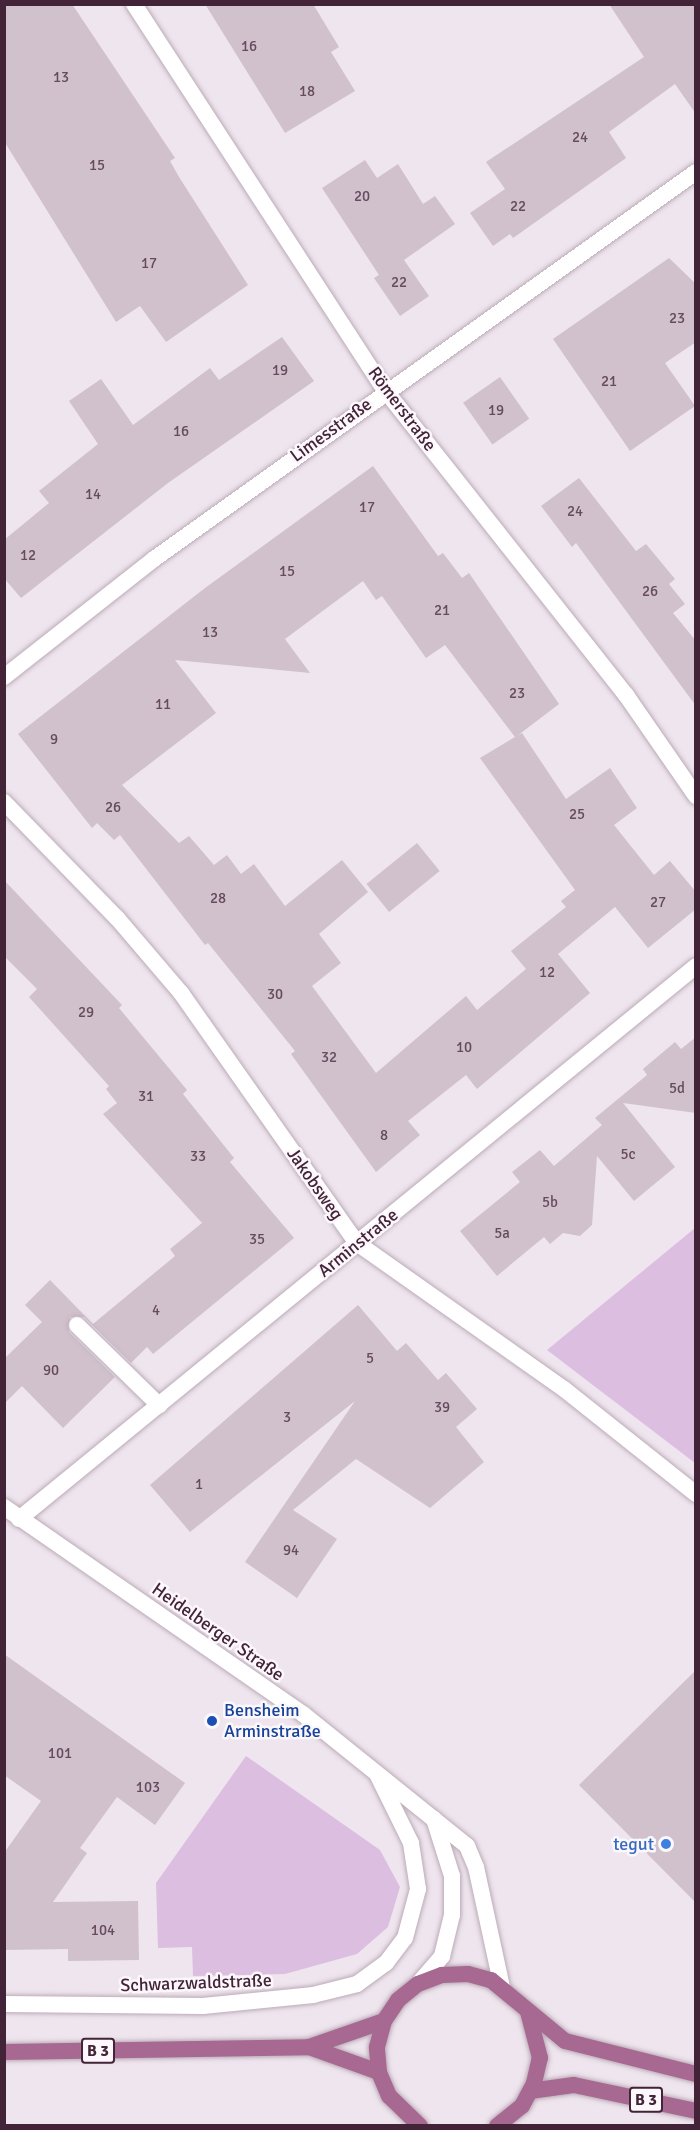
<!DOCTYPE html>
<html>
<head>
<meta charset="utf-8">
<style>
	body { margin:0 }
	#map { position:relative; width:700px; height:2130px; overflow:hidden; background:#efe5ee; font-family:Signika,sans-serif }
	div>[style] { position:absolute }
	.green>* { inset:0; background:#dcbee1 }
	.building>* { inset:0; background:#d0c1cd; transform-origin:0 0 }
	.roads { filter:drop-shadow(0 0 2px #bbabb7) drop-shadow(0 0 2px #bbabb7) }
	.service>* { height:16px; margin:-8px; padding:0 8px; transform-origin:8px; border-radius:8px; background:#fff }
	.minor>* { height:16px; margin:-8px; padding:0 8px; transform-origin:8px; border-radius:8px; background:#fff }
	.tertiary>* { height:16px; margin:-8px; padding:0 8px; transform-origin:8px; border-radius:8px; background:#fff }
	.primary>* { height:16px; margin:-8px; padding:0 8px; transform-origin:8px; border-radius:8px; background:#a76891 }
	.dots>* { width:16px; height:16px; translate:-50% -50%; box-sizing:border-box; border:3px solid #fbf7fb; border-radius:50% }
	span { translate:-50% -50%; white-space:nowrap; text-align:center; line-height:1.15; -webkit-text-stroke:5px #fbf7fb; paint-order:stroke }
	.number-label { font-size:15px; color:#664a5d }
	.number-label span { -webkit-text-stroke-width:0 }
	.shield-label span { padding:2px 4px; background:#fbf7fb; border:2px solid; border-radius:4px; -webkit-text-stroke-width:0 }
	.shield-label { font-size:16px; color:#432338; font-weight:700 }
	.street-label { font-size:18px; color:#432338 }
	.transit-label { font-size:18px; color:#164399 }
	.left { translate:0 -50%; text-align:left }
	.shop-label { font-size:18px; color:#366cbe }
	.right { translate:-100% -50%; text-align:right }
	.frame { position:absolute; inset:0; border:6px solid #432338; pointer-events:none }
</style>
</head>
<body>
<div id="map">
	<div class="green">
		<div style="clip-path:polygon(695px 1228px,695px 1463px,547px 1350px)"></div>
		<div style="clip-path:polygon(246px 1756px,380px 1850px,400px 1887px,388px 1927px,357px 1954px,285px 1974px,193px 1976px,192px 1947px,158px 1948px,156px 1883px)"></div>
	</div>
	<div class="building">
		<div style="clip-path:polygon(4px 4px,72px 4px,175px 158px,170px 161px,179px 177px,248px 285px,166px 342px,140px 306px,116px 322px,4px 141px)"></div>
		<div style="clip-path:polygon(205px 4px,313px 4px,339px 47px,331px 52px,355px 91px,285px 133px)"></div>
		<div style="clip-path:polygon(609px 4px,696px 4px,696px 114px,675px 84px,609px 132px,626px 158px,513px 238px,510px 234px,493px 246px,470px 213px,505px 189px,486px 162px,644px 57px)"></div>
		<div style="clip-path:polygon(365px 160px,377px 178px,398px 164px,423px 204px,435px 196px,455px 224px,404px 260px,429px 296px,400px 316px,374px 278px,379px 275px,322px 188px)"></div>
		<div style="clip-path:polygon(669px 258px,696px 284px,696px 342px,665px 363px,695px 406px,630px 451px,553px 339px)"></div>
		<div style="clip-path:polygon(282px 337px,314px 381px,168px 483px,21px 598px,4px 578px,4px 540px,49px 503px,39px 491px,98px 444px,69px 401px,101px 379px,133px 425px,210px 368px,219px 380px)"></div>
		<div style="left:500px;top:377px;width:51px;height:45px;rotate:55deg"></div>
		<div style="clip-path:polygon(evenodd,373px 466px,438px 556px,443px 553px,462px 578px,469px 573px,559px 704px,517px 736px,522px 733px,566px 799px,610px 768px,637px 808px,614px 825px,654px 875px,670px 861px,696px 892px,696px 909px,648px 948px,615px 907px,558px 954px,590px 993px,477px 1089px,466px 1075px,408px 1121px,420px 1135px,376px 1172px,291px 1054px,295px 1051px,208px 943px,205px 945px,120px 835px,114px 840px,97px 823px,92px 828px,18px 734px,205px 588px,373px 466px,363px 581px,376px 600px,382px 596px,426px 658px,445px 645px,515px 737px,480px 758px,575px 890px,561px 901px,566px 907px,511px 951px,526px 969px,477px 1010px,466px 996px,376px 1073px,312px 986px,341px 963px,319px 934px,368px 892px,342px 860px,285px 906px,254px 864px,241px 874px,227px 855px,214px 865px,189px 836px,179px 843px,122px 785px,216px 713px,175px 660px,310px 673px,285px 639px,363px 581px)"></div>
		<div style="clip-path:polygon(579px 478px,636px 551px,646px 544px,675px 579px,669px 584px,685px 604px,673px 613px,696px 641px,696px 706px,576px 543px,572px 547px,541px 506px)"></div>
		<div style="left:417px;top:843px;width:36px;height:65px;rotate:51deg"></div>
		<div style="clip-path:polygon(4px 880px,122px 1005px,119px 1008px,187px 1090px,183px 1094px,234px 1158px,230px 1162px,294px 1238px,153px 1354px,147px 1347px,131px 1363px,84px 1317px,70px 1317px,69px 1332px,115px 1377px,63px 1428px,22px 1386px,4px 1404px,4px 1359px,42px 1322px,25px 1305px,50px 1280px,93px 1324px,175px 1256px,170px 1249px,202px 1223px,103px 1114px,117px 1103px,106px 1089px,109px 1086px,29px 997px,37px 989px,4px 956px)"></div>
		<div style="clip-path:polygon(696px 1037px,696px 1113px,623px 1103px,675px 1167px,634px 1201px,597px 1156px,592px 1225px,580px 1236px,563px 1233px,550px 1244px,544px 1237px,497px 1276px,460px 1231px,520px 1182px,512px 1172px,540px 1150px,554px 1166px,602px 1125px,595px 1118px,647px 1075px,643px 1069px,675px 1042px,681px 1049px)"></div>
		<div style="clip-path:polygon(358px 1305px,397px 1351px,406px 1343px,438px 1380px,446px 1373px,477px 1409px,456px 1427px,484px 1462px,430px 1508px,356px 1459px,293px 1510px,337px 1539px,297px 1598px,245px 1562px,355px 1401px,190px 1532px,150px 1485px)"></div>
		<div style="clip-path:polygon(4px 1654px,185px 1783px,155px 1825px,117px 1797px,80px 1848px,87px 1853px,53px 1902px,138px 1901px,139px 1960px,68px 1961px,68px 1949px,4px 1950px,4px 1853px,41px 1801px,4px 1775px)"></div>
		<div style="clip-path:polygon(696px 1670px,696px 1903px,579px 1785px)"></div>
	</div>
	<div class="roads">
		<div class="service">
			<div style="left:77px;top:1325px;width:115px;rotate:44.3deg"></div>
		</div>
		<div class="minor">
			<div style="left:134px;top:4px;width:460px;rotate:57deg"></div>
			<div style="left:385px;top:390px;width:389px;rotate:51.7deg"></div>
			<div style="left:626px;top:695px;width:123px;rotate:55.3deg"></div>
			<div style="left:4px;top:677px;width:191px;rotate:-38.2deg"></div>
			<div style="left:154px;top:559px;width:666px;rotate:-35.53deg"></div>
			<div style="left:4px;top:802px;width:162px;rotate:45.8deg"></div>
			<div style="left:117px;top:918px;width:99px;rotate:49.5deg"></div>
			<div style="left:181px;top:993px;width:306px;rotate:54.9deg"></div>
			<div style="left:357px;top:1243px;width:253px;rotate:35.2deg"></div>
			<div style="left:564px;top:1389px;width:169px;rotate:38.5deg"></div>
			<div style="left:19px;top:1519px;width:874px;rotate:-39.24deg"></div>
			<div style="left:4px;top:2004px;width:199px;rotate:0.6deg"></div>
			<div style="left:203px;top:2006px;width:111px;rotate:-5.7deg"></div>
			<div style="left:313px;top:1995px;width:45px;rotate:-14deg"></div>
			<div style="left:357px;top:1984px;width:36px;rotate:-36deg"></div>
			<div style="left:386px;top:1963px;width:31px;rotate:-53deg"></div>
			<div style="left:405px;top:1938px;width:51px;rotate:-75.1deg"></div>
			<div style="left:418px;top:1889px;width:47px;rotate:-98.7deg"></div>
			<div style="left:411px;top:1843px;width:77px;rotate:-116.2deg"></div>
		</div>
		<div class="tertiary">
			<div style="left:4px;top:1507px;width:364px;rotate:34.7deg"></div>
			<div style="left:303px;top:1714px;width:211px;rotate:38.8deg"></div>
			<div style="left:467px;top:1846px;width:23px;rotate:67deg"></div>
			<div style="left:476px;top:1867px;width:123px;rotate:77.8deg"></div>
			<div style="left:418px;top:1984px;width:37px;rotate:-49deg"></div>
			<div style="left:442px;top:1956px;width:42px;rotate:-76.3deg"></div>
			<div style="left:452px;top:1915px;width:39px;rotate:-90deg"></div>
			<div style="left:452px;top:1876px;width:60px;rotate:-107.5deg"></div>
		</div>
		<div class="primary">
			<div style="left:309px;top:2047px;width:74px;rotate:19.7deg"></div>
			<div style="left:4px;top:2052px;width:305px;rotate:-0.9deg"></div>
			<div style="left:309px;top:2047px;width:79px;rotate:-19.1deg"></div>
			<div style="left:530px;top:2091px;width:44px;rotate:-7.8deg"></div>
			<div style="left:574px;top:2085px;width:125px;rotate:12deg"></div>
			<div style="left:420px;top:2126px;width:43px;rotate:-135.9deg"></div>
			<div style="left:389px;top:2096px;width:26px;rotate:-113deg"></div>
			<div style="left:379px;top:2072px;width:25px;rotate:-95deg"></div>
			<div style="left:377px;top:2047px;width:27px;rotate:-75deg"></div>
			<div style="left:384px;top:2021px;width:25px;rotate:-56deg"></div>
			<div style="left:398px;top:2000px;width:26px;rotate:-39deg"></div>
			<div style="left:418px;top:1984px;width:26px;rotate:-21deg"></div>
			<div style="left:442px;top:1975px;width:26px;rotate:-2deg"></div>
			<div style="left:468px;top:1974px;width:24px;rotate:15deg"></div>
			<div style="left:491px;top:1980px;width:96px;rotate:39.5deg"></div>
			<div style="left:565px;top:2041px;width:135px;rotate:14.1deg"></div>
			<div style="left:497px;top:2126px;width:32px;rotate:-39deg"></div>
			<div style="left:522px;top:2106px;width:26px;rotate:-62deg"></div>
			<div style="left:534px;top:2083px;width:26px;rotate:-77deg"></div>
			<div style="left:540px;top:2058px;width:48px;rotate:-104.6deg"></div>
		</div>
	</div>
	<div class="dots">
		<div style="left:212px;top:1721px;background:#1a4fb4"></div>
		<div style="left:666px;top:1844px;background:#3f7fe0"></div>
	</div>
	<div class="number-label">
		<span style="left:249px;top:47px">16</span>
		<span style="left:61px;top:78px">13</span>
		<span style="left:307px;top:92px">18</span>
		<span style="left:580px;top:138px">24</span>
		<span style="left:97px;top:166px">15</span>
		<span style="left:362px;top:197px">20</span>
		<span style="left:518px;top:207px">22</span>
		<span style="left:149px;top:264px">17</span>
		<span style="left:399px;top:283px">22</span>
		<span style="left:677px;top:319px">23</span>
		<span style="left:280px;top:371px">19</span>
		<span style="left:609px;top:382px">21</span>
		<span style="left:496px;top:411px">19</span>
		<span style="left:181px;top:432px">16</span>
		<span style="left:93px;top:495px">14</span>
		<span style="left:367px;top:508px">17</span>
		<span style="left:575px;top:512px">24</span>
		<span style="left:28px;top:556px">12</span>
		<span style="left:287px;top:572px">15</span>
		<span style="left:650px;top:592px">26</span>
		<span style="left:442px;top:611px">21</span>
		<span style="left:210px;top:633px">13</span>
		<span style="left:517px;top:694px">23</span>
		<span style="left:163px;top:705px">11</span>
		<span style="left:54px;top:740px">9</span>
		<span style="left:113px;top:808px">26</span>
		<span style="left:577px;top:815px">25</span>
		<span style="left:218px;top:899px">28</span>
		<span style="left:658px;top:903px">27</span>
		<span style="left:547px;top:973px">12</span>
		<span style="left:275px;top:995px">30</span>
		<span style="left:86px;top:1013px">29</span>
		<span style="left:464px;top:1048px">10</span>
		<span style="left:329px;top:1058px">32</span>
		<span style="left:677px;top:1089px">5d</span>
		<span style="left:146px;top:1097px">31</span>
		<span style="left:384px;top:1136px">8</span>
		<span style="left:628px;top:1155px">5c</span>
		<span style="left:198px;top:1157px">33</span>
		<span style="left:550px;top:1203px">5b</span>
		<span style="left:502px;top:1234px">5a</span>
		<span style="left:257px;top:1240px">35</span>
		<span style="left:156px;top:1311px">4</span>
		<span style="left:370px;top:1359px">5</span>
		<span style="left:51px;top:1371px">90</span>
		<span style="left:442px;top:1408px">39</span>
		<span style="left:287px;top:1418px">3</span>
		<span style="left:199px;top:1485px">1</span>
		<span style="left:291px;top:1551px">94</span>
		<span style="left:60px;top:1754px">101</span>
		<span style="left:148px;top:1788px">103</span>
		<span style="left:103px;top:1931px">104</span>
	</div>
	<div class="shield-label">
		<span style="left:98px;top:2051px">B 3</span>
		<span style="left:646px;top:2100px">B 3</span>
	</div>
	<div class="street-label">
		<span style="left:402px;top:409px;rotate:53deg">Römerstraße</span>
		<span style="left:331px;top:430px;rotate:-36deg">Limesstraße</span>
		<span style="left:315px;top:1184px;rotate:55deg">Jakobsweg</span>
		<span style="left:358px;top:1243px;rotate:-39deg">Arminstraße</span>
		<span style="left:218px;top:1632px;rotate:35deg">Heidelberger Straße</span>
		<span style="left:196px;top:1983px;rotate:-2deg">Schwarzwaldstraße</span>
	</div>
	<div class="transit-label">
		<span class="left" style="left:224px;top:1721px">Bensheim<br>Arminstraße</span>
	</div>
	<div class="shop-label">
		<span class="right" style="left:654px;top:1844px">tegut</span>
	</div>
	<div class="frame"></div>
</div>
</body>
</html>
